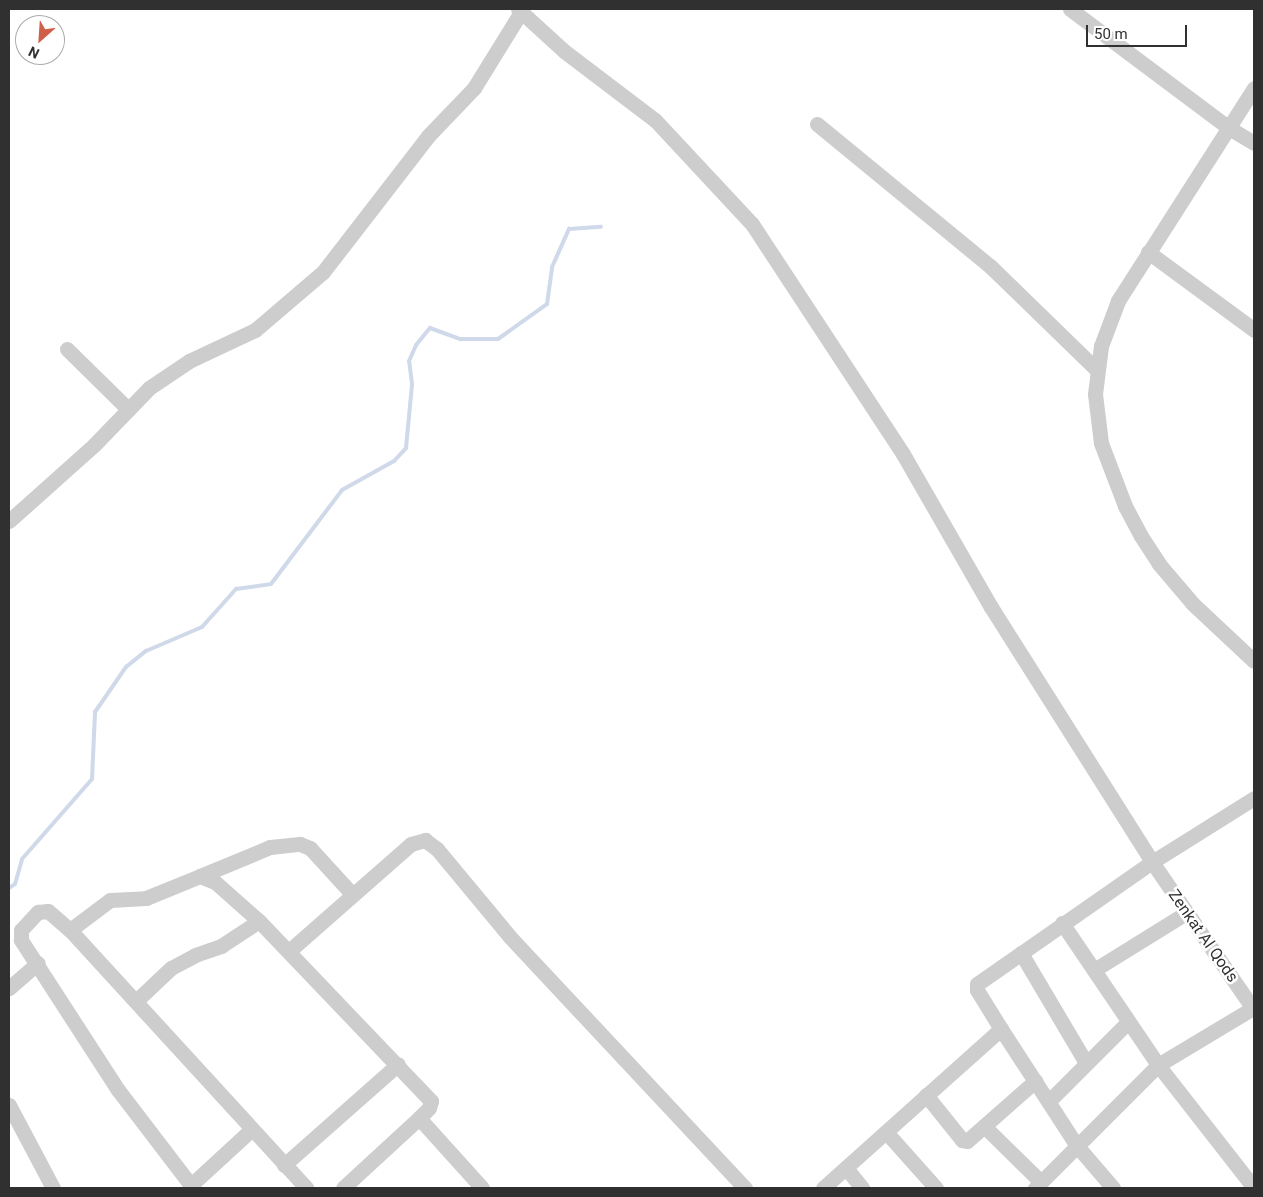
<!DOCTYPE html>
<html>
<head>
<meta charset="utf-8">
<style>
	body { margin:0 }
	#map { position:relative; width:1263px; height:1197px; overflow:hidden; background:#fff; font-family:Roboto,sans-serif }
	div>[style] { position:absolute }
	.stream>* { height:4px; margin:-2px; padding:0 2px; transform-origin:2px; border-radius:2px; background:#cfd9e9 }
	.street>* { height:15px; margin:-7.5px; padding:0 7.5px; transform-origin:7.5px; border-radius:7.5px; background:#cdcdcd }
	span { translate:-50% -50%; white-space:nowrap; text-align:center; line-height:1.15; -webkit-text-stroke:5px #fff; paint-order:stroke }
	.street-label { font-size:16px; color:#303030 }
	.frame { position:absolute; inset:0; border:10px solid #303030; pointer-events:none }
	.north { position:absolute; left:15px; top:15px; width:50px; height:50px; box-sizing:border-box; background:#fff; border:1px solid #acacac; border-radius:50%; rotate:206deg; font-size:14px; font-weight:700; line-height:20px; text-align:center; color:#303030 }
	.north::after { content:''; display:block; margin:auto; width:18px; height:22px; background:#d05e49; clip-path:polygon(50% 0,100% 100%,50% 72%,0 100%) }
	.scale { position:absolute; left:1086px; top:25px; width:101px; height:22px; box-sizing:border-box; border:2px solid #303030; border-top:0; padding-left:6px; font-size:15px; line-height:18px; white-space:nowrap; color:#303030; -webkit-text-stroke:4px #fff; paint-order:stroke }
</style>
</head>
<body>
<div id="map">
	<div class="stream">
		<div style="left:9px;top:888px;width:7px;rotate:-34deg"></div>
		<div style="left:15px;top:884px;width:26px;rotate:-74deg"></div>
		<div style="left:22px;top:859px;width:106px;rotate:-48.8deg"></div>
		<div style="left:92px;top:779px;width:67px;rotate:-87.4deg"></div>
		<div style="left:95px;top:712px;width:55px;rotate:-55.4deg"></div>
		<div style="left:126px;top:667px;width:26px;rotate:-39deg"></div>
		<div style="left:146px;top:651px;width:61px;rotate:-23.2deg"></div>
		<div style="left:202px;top:627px;width:51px;rotate:-48.2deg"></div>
		<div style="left:236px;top:589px;width:35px;rotate:-8deg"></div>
		<div style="left:271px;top:584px;width:118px;rotate:-52.9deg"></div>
		<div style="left:342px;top:490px;width:60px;rotate:-29.1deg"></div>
		<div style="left:394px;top:461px;width:18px;rotate:-47deg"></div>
		<div style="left:406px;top:448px;width:64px;rotate:-84.6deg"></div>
		<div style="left:412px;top:384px;width:23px;rotate:-97deg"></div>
		<div style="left:409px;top:361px;width:17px;rotate:-66deg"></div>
		<div style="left:416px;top:345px;width:22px;rotate:-51deg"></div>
		<div style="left:430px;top:328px;width:33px;rotate:20deg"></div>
		<div style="left:461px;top:339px;width:37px"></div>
		<div style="left:498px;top:339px;width:60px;rotate:-35.5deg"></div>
		<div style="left:547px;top:304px;width:37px;rotate:-82deg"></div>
		<div style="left:552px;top:267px;width:42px;rotate:-65.9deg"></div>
		<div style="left:569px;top:229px;width:32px;rotate:-4deg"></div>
	</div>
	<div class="street">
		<div style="left:518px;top:9px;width:62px;rotate:42.4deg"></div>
		<div style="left:564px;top:51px;width:114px;rotate:37.2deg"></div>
		<div style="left:655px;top:120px;width:142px;rotate:47deg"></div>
		<div style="left:752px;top:224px;width:275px;rotate:56.7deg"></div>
		<div style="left:903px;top:454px;width:177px;rotate:60.1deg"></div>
		<div style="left:991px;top:607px;width:302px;rotate:57.7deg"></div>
		<div style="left:1152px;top:862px;width:180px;rotate:55.4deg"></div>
		<div style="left:1070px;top:9px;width:199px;rotate:36.8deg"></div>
		<div style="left:1229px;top:128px;width:29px;rotate:31deg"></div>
		<div style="left:1254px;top:88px;width:253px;rotate:122.6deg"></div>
		<div style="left:1118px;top:301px;width:48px;rotate:110.7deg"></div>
		<div style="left:1101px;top:346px;width:48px;rotate:97.1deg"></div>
		<div style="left:1095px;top:394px;width:49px;rotate:83deg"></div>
		<div style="left:1101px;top:443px;width:67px;rotate:69.1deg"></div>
		<div style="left:1125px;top:506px;width:34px;rotate:62deg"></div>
		<div style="left:1141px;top:536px;width:33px;rotate:57deg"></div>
		<div style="left:1159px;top:564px;width:52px;rotate:49.6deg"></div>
		<div style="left:1193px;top:604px;width:83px;rotate:43.1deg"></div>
		<div style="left:817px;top:124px;width:224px;rotate:39.4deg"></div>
		<div style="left:990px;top:266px;width:149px;rotate:44.2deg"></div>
		<div style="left:1148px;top:252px;width:132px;rotate:36.3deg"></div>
		<div style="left:67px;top:349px;width:86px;rotate:44.5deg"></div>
		<div style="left:9px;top:521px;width:114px;rotate:-41.8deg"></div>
		<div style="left:94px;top:445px;width:79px;rotate:-46deg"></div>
		<div style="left:149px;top:388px;width:48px;rotate:-34deg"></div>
		<div style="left:189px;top:361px;width:73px;rotate:-25.2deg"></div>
		<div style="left:255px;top:330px;width:89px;rotate:-40.5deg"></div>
		<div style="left:323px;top:272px;width:172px;rotate:-52.3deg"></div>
		<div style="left:428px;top:136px;width:66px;rotate:-46.2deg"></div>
		<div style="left:474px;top:88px;width:89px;rotate:-58.3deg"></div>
		<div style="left:200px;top:876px;width:76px;rotate:-22.5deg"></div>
		<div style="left:270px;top:847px;width:30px;rotate:-6deg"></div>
		<div style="left:300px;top:844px;width:11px;rotate:22deg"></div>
		<div style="left:310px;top:848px;width:62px;rotate:47.6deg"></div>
		<div style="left:1062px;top:923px;width:171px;rotate:55.9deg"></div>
		<div style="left:1158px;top:1065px;width:156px;rotate:52deg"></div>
		<div style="left:70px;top:930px;width:50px;rotate:-36.9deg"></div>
		<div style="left:110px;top:900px;width:36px;rotate:-3deg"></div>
		<div style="left:146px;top:898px;width:58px;rotate:-22.2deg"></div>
		<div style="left:200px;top:876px;width:16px;rotate:22deg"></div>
		<div style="left:215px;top:882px;width:59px;rotate:41.6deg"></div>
		<div style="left:259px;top:921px;width:249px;rotate:46.3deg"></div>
		<div style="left:431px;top:1101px;width:7px;rotate:106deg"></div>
		<div style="left:429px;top:1108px;width:14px;rotate:135deg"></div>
		<div style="left:419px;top:1118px;width:103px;rotate:137.4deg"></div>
		<div style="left:289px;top:951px;width:162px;rotate:-41.3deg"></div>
		<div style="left:411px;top:844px;width:15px;rotate:-16deg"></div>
		<div style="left:425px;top:840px;width:15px;rotate:37deg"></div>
		<div style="left:437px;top:849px;width:114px;rotate:50.3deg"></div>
		<div style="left:510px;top:937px;width:344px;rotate:46.9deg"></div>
		<div style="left:1021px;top:953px;width:128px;rotate:59.4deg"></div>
		<div style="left:1094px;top:970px;width:108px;rotate:-31.8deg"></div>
		<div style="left:9px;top:988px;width:38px;rotate:-41deg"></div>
		<div style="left:136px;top:1001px;width:48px;rotate:-43.3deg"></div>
		<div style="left:171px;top:968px;width:27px;rotate:-28deg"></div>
		<div style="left:195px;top:955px;width:28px;rotate:-19deg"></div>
		<div style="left:221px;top:946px;width:45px;rotate:-33.3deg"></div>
		<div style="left:926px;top:1095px;width:58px;rotate:51.3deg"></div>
		<div style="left:962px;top:1140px;width:5px;rotate:11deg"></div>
		<div style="left:967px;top:1141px;width:91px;rotate:-41.4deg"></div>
		<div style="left:1049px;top:1101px;width:112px;rotate:-45deg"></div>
		<div style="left:9px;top:1105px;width:94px;rotate:62.1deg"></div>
		<div style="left:419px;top:1118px;width:94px;rotate:48deg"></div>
		<div style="left:984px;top:1126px;width:80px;rotate:44.5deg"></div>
		<div style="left:886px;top:1132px;width:75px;rotate:48.2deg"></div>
		<div style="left:284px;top:1165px;width:152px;rotate:-41.5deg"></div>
		<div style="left:846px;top:1168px;width:26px;rotate:51deg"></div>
		<div style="left:191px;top:1185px;width:83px;rotate:-42.6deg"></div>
		<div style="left:193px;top:1188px;width:123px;rotate:-127.4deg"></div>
		<div style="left:118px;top:1090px;width:179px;rotate:-122.9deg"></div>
		<div style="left:21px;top:940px;width:10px;rotate:-90deg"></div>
		<div style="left:21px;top:930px;width:25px;rotate:-47deg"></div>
		<div style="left:38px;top:912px;width:10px;rotate:-6deg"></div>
		<div style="left:48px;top:911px;width:29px;rotate:41deg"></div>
		<div style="left:70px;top:930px;width:350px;rotate:47.5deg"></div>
		<div style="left:823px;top:1188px;width:239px;rotate:-41.8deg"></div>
		<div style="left:1035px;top:1188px;width:174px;rotate:-45deg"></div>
		<div style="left:1158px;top:1065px;width:111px;rotate:-31deg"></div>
		<div style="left:1113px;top:1188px;width:55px;rotate:-130.6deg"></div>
		<div style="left:1077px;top:1146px;width:140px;rotate:-123deg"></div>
		<div style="left:1001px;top:1029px;width:46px;rotate:-121.6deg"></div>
		<div style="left:977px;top:990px;width:6px;rotate:-90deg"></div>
		<div style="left:977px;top:984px;width:213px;rotate:-34.9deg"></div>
		<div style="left:1152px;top:862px;width:120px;rotate:-32.1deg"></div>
	</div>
	<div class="street-label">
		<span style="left:1203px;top:936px;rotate:55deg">Zenkat Al Qods</span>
	</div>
	<div class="frame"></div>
	<div class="north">N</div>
	<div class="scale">50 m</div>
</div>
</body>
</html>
